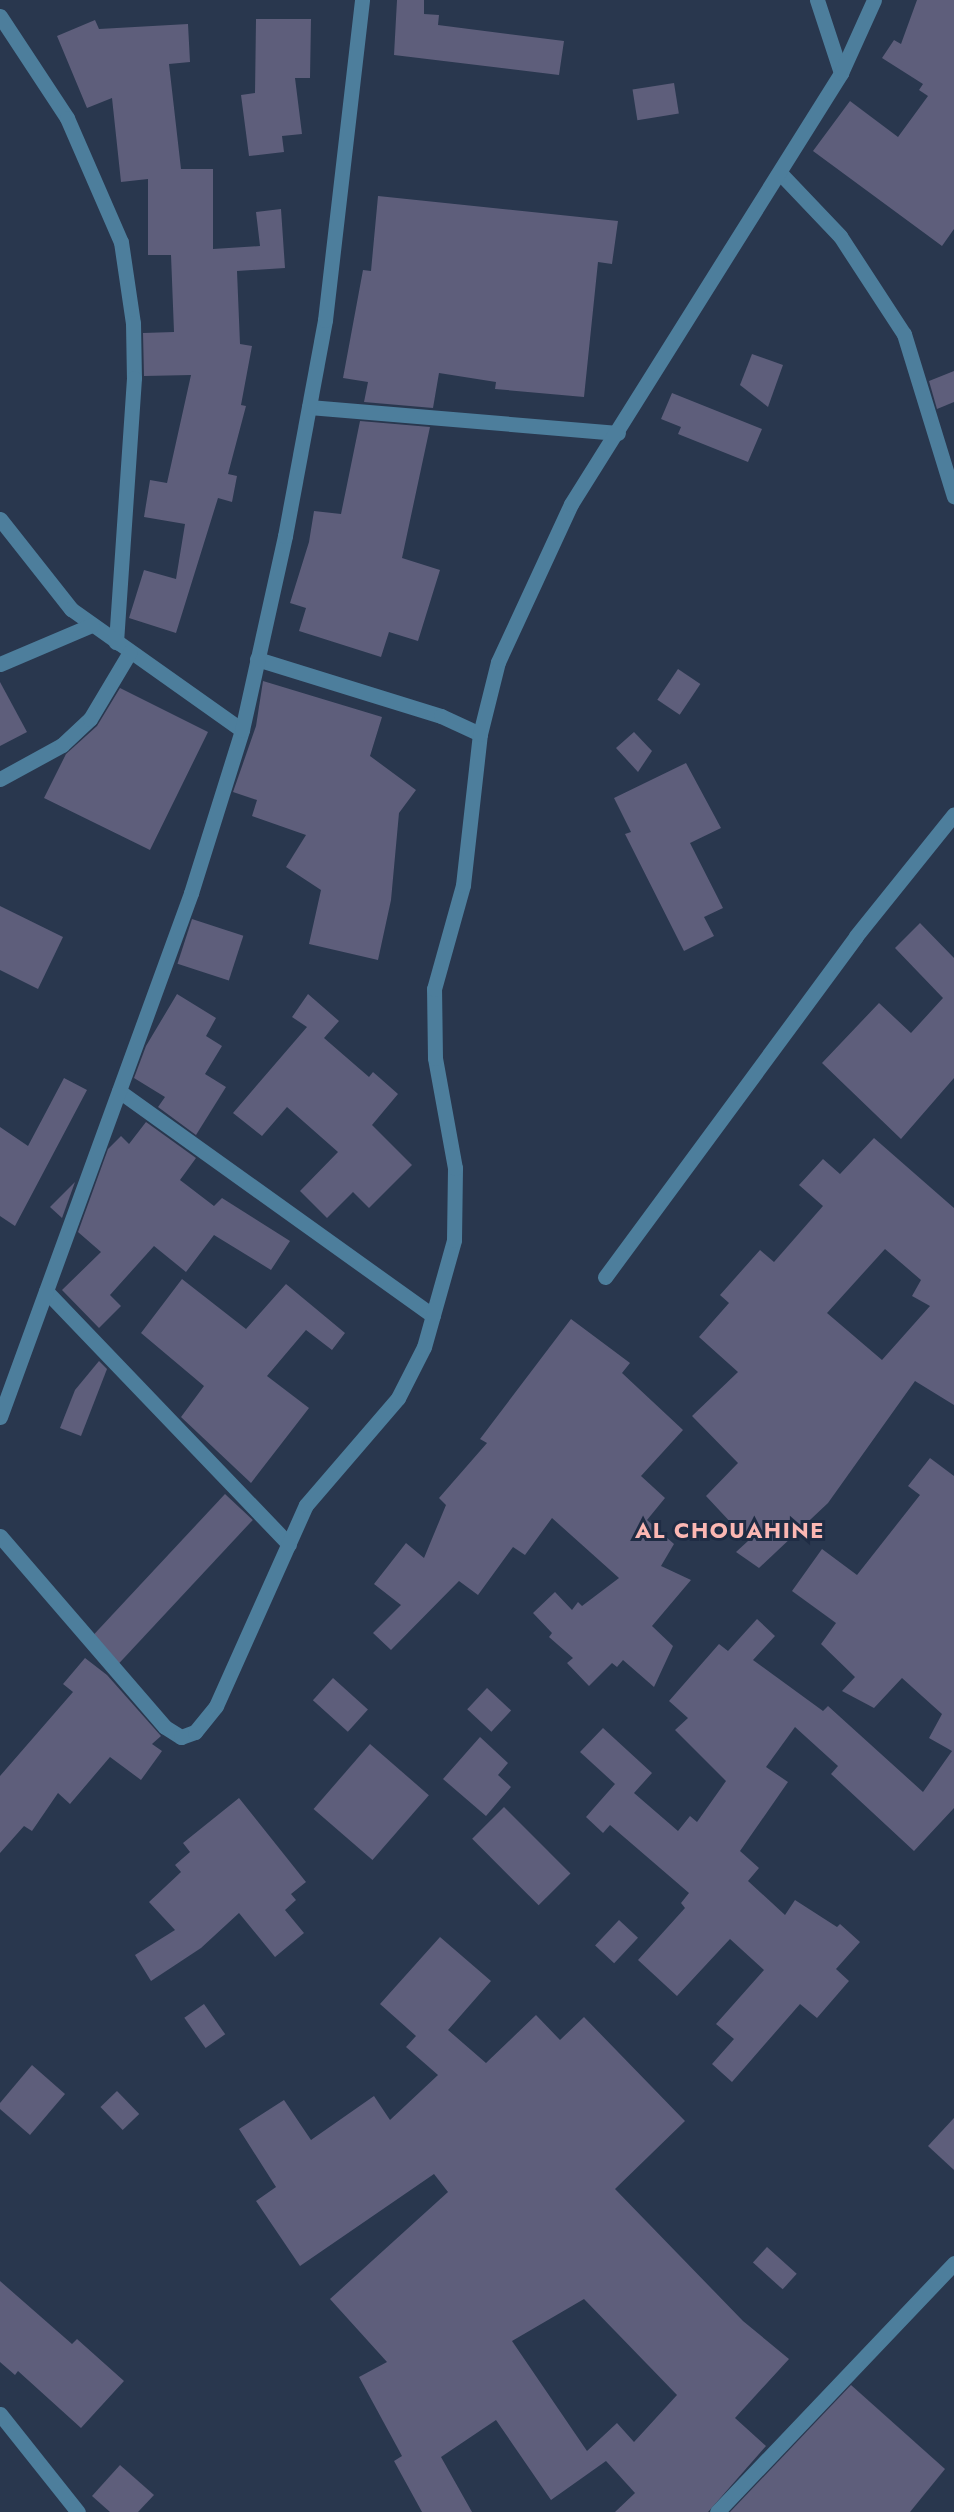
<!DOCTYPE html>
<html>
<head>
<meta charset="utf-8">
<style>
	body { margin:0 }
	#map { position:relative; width:954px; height:2512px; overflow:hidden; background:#29374e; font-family:Jost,sans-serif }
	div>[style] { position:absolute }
	.building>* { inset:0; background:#5e5e7b; transform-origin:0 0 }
	.minor>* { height:15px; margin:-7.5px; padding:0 7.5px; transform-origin:7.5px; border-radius:7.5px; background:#4d7e9c }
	span { translate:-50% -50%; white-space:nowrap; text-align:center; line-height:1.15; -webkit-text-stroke:6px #1f2c44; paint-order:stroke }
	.district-label { font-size:22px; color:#fbb7b3; font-weight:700; letter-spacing:1.5px }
</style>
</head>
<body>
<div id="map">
	<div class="building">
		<div style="clip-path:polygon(397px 0,424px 0,424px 14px,439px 15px,438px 25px,564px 41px,559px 75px,394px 55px)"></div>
		<div style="clip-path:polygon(917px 0,954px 0,954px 229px,942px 246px,813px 151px,850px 101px,898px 137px,928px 96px,919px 90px,923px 84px,882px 58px,894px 40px,901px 44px)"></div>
		<div style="clip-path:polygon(256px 19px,311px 19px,310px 78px,295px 78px,302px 134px,282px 136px,284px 152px,249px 156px,241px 95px,255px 93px)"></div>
		<div style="clip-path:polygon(95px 20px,99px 29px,188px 24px,190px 62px,169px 64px,181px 169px,213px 169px,213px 249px,260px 246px,256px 212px,281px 209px,285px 268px,237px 271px,240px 344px,252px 346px,241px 405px,246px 406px,228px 474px,237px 476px,232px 502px,218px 498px,176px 633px,129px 618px,144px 570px,176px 579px,185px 524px,144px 517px,150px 480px,167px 483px,191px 375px,144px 376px,143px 333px,174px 332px,171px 255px,148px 255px,148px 179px,121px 182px,112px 98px,87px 108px,57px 36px)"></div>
		<div style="left:674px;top:83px;width:31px;height:42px;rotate:81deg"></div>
		<div style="clip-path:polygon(378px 196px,618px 221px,612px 264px,598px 262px,584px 397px,495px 389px,496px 382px,439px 373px,433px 408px,364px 402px,368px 382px,343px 378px,363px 270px,371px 271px)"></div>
		<div style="clip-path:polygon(752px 354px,783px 365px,768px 407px,740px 385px)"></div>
		<div style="clip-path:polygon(954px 371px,954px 402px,937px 409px,929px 381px)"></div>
		<div style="clip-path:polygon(672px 393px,762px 429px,748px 462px,678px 434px,681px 427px,661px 419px)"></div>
		<div style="clip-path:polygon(360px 421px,430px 427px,402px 558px,440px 570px,418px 641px,389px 632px,381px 657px,299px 631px,306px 608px,290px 603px,309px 542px,314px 511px,341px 514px)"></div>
		<div style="left:678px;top:669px;width:27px;height:37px;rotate:34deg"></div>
		<div style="clip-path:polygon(263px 681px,382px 717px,370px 756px,416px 790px,399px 813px,391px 900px,378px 960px,309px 944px,321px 890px,286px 867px,306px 835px,252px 816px,257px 800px,233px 792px,256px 726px)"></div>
		<div style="clip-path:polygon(0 682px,27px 732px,0 746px)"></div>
		<div style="clip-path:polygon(120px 688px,208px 732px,150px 850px,44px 798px,66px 754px,97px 726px)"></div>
		<div style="clip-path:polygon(634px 732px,652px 751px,638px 772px,616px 748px)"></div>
		<div style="clip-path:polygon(686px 763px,721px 828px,690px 843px,723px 908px,704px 917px,714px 936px,684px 951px,625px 834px,631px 832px,614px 798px)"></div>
		<div style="clip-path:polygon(0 906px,63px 937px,38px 989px,0 970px)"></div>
		<div style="left:192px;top:919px;width:54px;height:47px;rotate:18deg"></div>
		<div style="clip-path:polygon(920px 923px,954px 958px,954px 1078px,901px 1139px,822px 1063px,879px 1003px,911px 1033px,943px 998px,895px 948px)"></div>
		<div style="clip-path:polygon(177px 994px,216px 1018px,206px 1036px,222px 1046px,205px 1074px,226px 1087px,196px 1135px,158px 1107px,165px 1097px,134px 1078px,146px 1046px)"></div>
		<div style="clip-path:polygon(308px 994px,339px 1021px,324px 1038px,369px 1077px,373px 1072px,398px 1094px,372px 1125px,412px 1165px,369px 1208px,353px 1192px,327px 1218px,300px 1191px,338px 1152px,287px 1107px,262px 1136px,233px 1113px,307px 1027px,292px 1017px)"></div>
		<div style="clip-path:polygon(64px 1078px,87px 1090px,15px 1226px,0 1216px,0 1127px,28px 1146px)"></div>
		<div style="clip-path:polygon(146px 1122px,196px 1158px,180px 1180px,214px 1206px,222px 1198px,290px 1241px,271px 1270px,214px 1235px,186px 1272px,154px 1246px,110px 1295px,121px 1306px,99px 1328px,62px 1290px,101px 1252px,78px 1232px,108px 1149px,121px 1136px,129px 1144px)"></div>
		<div style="clip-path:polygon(evenodd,874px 1138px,954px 1208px,954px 1405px,915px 1381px,828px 1503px,759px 1568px,736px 1552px,748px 1541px,706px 1496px,738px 1463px,692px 1416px,738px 1372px,699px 1337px,729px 1303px,720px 1295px,760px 1250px,774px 1262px,823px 1206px,799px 1185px,823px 1159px,840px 1174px,874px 1138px,885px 1249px,921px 1280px,912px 1296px,930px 1306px,882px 1360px,827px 1313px,885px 1249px)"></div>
		<div style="clip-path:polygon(75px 1182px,62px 1218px,50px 1207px)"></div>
		<div style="clip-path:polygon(182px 1279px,246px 1329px,286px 1284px,345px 1333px,332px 1350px,306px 1330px,267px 1376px,309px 1408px,251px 1483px,181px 1417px,204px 1386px,141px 1333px)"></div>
		<div style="clip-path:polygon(571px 1319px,630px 1363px,622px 1373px,683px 1430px,641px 1476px,665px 1498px,647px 1520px,674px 1544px,661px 1566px,691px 1580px,652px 1626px,673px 1646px,654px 1687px,623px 1660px,617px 1667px,612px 1663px,589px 1686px,567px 1663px,573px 1658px,549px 1637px,552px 1633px,533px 1613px,555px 1592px,572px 1610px,578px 1602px,582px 1606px,619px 1578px,552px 1518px,525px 1555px,513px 1547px,478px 1595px,459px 1581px,391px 1650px,373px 1633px,401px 1605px,374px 1584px,406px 1543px,424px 1558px,446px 1505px,439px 1498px,487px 1443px,480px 1439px)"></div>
		<div style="clip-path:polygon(99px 1361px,107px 1369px,81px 1436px,60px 1428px,75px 1390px)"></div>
		<div style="clip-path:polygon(930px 1458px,954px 1476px,954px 1808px,914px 1851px,831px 1774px,838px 1766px,795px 1727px,766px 1767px,788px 1782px,740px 1851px,759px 1868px,748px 1881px,785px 1915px,795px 1900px,837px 1927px,840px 1924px,860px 1942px,836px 1969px,849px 1981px,817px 2018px,800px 2004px,732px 2082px,712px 2064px,734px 2039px,716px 2024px,764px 1970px,730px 1939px,677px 1996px,638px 1960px,685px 1908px,681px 1903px,689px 1893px,610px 1825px,603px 1833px,586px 1817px,615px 1784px,580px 1752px,603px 1728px,652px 1773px,634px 1793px,678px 1831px,690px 1816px,697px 1822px,726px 1781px,675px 1730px,688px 1718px,669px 1701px,719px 1644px,728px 1651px,757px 1619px,775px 1636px,753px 1660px,823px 1711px,828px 1706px,923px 1792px,952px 1751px,929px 1738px,942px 1714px,902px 1678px,874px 1708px,842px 1691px,855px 1677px,821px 1644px,836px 1623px,792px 1591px,822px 1549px,857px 1575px,920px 1495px,908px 1486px)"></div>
		<div style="left:225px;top:1494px;width:38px;height:196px;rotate:43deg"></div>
		<div style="clip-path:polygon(85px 1658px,107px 1675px,161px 1736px,152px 1744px,162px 1751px,141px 1780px,110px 1757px,70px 1804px,58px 1793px,32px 1831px,24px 1826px,0 1853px,0 1776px,73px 1692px,63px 1684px)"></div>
		<div style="left:333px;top:1678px;width:47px;height:30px;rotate:42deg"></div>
		<div style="left:487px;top:1688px;width:33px;height:29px;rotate:43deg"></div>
		<div style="clip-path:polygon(480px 1737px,508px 1763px,498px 1775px,511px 1787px,486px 1816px,443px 1779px)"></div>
		<div style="left:370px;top:1744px;width:78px;height:86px;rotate:41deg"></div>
		<div style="clip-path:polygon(239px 1798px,306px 1882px,291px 1894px,296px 1900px,285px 1910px,304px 1933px,275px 1957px,239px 1913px,201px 1948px,151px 1981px,135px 1955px,175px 1930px,149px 1902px,181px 1872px,175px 1865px,190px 1852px,183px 1843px)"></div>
		<div style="left:504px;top:1807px;width:94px;height:45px;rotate:45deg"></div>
		<div style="left:619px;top:1920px;width:26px;height:35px;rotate:43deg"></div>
		<div style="clip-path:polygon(evenodd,440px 1937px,491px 1981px,448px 2030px,486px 2063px,536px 2015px,560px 2040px,584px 2017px,685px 2121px,615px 2189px,743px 2321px,789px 2359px,735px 2418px,766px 2446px,708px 2512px,615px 2512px,635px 2493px,606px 2461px,551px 2500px,496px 2420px,441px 2457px,472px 2512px,422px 2512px,394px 2461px,402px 2456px,359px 2377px,387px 2362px,330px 2299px,448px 2192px,434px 2174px,300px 2266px,256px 2201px,276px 2187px,239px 2129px,284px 2100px,311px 2140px,374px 2096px,390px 2120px,438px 2075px,406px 2047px,416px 2036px,380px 2004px,440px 1937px,584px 2299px,677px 2395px,634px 2442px,617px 2423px,587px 2451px,512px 2341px,584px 2299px)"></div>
		<div style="left:204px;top:2004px;width:37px;height:24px;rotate:55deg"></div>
		<div style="clip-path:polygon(32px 2065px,65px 2094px,30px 2135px,0 2109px,0 2103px)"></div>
		<div style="left:117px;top:2091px;width:32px;height:23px;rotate:46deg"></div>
		<div style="clip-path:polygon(954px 2118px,954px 2170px,928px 2146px)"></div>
		<div style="left:767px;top:2247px;width:40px;height:21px;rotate:42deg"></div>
		<div style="clip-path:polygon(0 2281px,72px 2344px,77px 2339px,124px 2381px,81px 2428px,18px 2371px,15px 2375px,0 2362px)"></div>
		<div style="clip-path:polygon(851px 2385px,945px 2469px,910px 2512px,730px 2512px)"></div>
		<div style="clip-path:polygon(120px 2465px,154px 2495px,138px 2512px,110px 2512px,92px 2496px)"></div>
	</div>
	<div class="minor">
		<div style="left:817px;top:0;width:77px;rotate:71.8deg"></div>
		<div style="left:0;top:16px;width:122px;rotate:56.7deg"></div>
		<div style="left:67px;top:118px;width:135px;rotate:66.5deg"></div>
		<div style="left:121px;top:242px;width:82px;rotate:81.6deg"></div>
		<div style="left:133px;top:323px;width:55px;rotate:89deg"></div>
		<div style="left:134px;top:378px;width:265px;rotate:93.9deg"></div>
		<div style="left:780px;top:173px;width:87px;rotate:46.4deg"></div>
		<div style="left:840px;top:236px;width:117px;rotate:56.9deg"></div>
		<div style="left:904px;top:334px;width:170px;rotate:72.9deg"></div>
		<div style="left:309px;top:407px;width:310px;rotate:4.8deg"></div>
		<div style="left:0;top:519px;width:115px;rotate:51.7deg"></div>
		<div style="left:71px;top:609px;width:209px;rotate:35.3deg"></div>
		<div style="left:257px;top:659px;width:193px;rotate:17.2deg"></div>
		<div style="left:441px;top:716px;width:43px;rotate:24.8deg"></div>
		<div style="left:0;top:664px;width:100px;rotate:-23deg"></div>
		<div style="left:0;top:779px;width:71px;rotate:-28.7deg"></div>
		<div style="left:62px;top:745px;width:38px;rotate:-43deg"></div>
		<div style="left:90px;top:719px;width:78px;rotate:-59.2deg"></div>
		<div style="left:119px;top:1091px;width:386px;rotate:35.6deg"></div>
		<div style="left:605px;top:1277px;width:423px;rotate:-53.6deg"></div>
		<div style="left:856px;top:936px;width:156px;rotate:-51.2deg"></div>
		<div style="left:46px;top:1291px;width:351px;rotate:46.2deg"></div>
		<div style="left:0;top:1417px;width:558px;rotate:-69.97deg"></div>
		<div style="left:191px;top:893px;width:171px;rotate:-72.6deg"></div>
		<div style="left:242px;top:730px;width:199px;rotate:-77.5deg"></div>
		<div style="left:285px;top:536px;width:220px;rotate:-79.5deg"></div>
		<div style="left:325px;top:320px;width:322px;rotate:-83.4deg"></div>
		<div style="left:0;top:1536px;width:252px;rotate:49.2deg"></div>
		<div style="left:165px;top:1727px;width:19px;rotate:32deg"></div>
		<div style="left:181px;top:1737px;width:15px;rotate:-20deg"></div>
		<div style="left:195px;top:1732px;width:33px;rotate:-51deg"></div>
		<div style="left:216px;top:1706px;width:220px;rotate:-65.9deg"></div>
		<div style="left:306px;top:1505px;width:141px;rotate:-49.3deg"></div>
		<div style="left:398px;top:1398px;width:57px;rotate:-63deg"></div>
		<div style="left:424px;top:1347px;width:111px;rotate:-74.3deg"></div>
		<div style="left:454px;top:1240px;width:72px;rotate:-89.2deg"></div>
		<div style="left:455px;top:1168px;width:112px;rotate:-100.3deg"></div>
		<div style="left:435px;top:1058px;width:69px;rotate:-90.8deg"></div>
		<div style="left:434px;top:989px;width:108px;rotate:-74.4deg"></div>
		<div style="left:463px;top:885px;width:152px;rotate:-83.6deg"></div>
		<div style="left:480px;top:734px;width:74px;rotate:-76deg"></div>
		<div style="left:498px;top:662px;width:174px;rotate:-65.2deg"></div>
		<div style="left:571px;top:504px;width:509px;rotate:-57.93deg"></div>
		<div style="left:841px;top:73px;width:80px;rotate:-65.7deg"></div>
		<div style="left:0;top:2414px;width:125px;rotate:51.5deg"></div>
		<div style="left:717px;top:2512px;width:344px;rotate:-46.4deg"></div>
	</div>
	<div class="district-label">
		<span style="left:730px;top:1531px">AL CHOUAHINE</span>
	</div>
</div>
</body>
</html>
